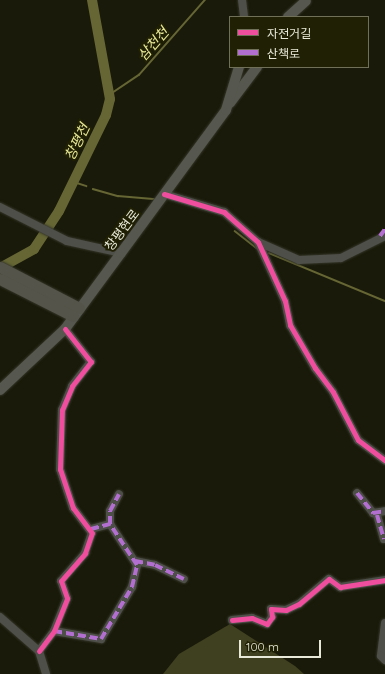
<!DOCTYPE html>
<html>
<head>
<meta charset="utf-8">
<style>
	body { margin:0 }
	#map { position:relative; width:385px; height:674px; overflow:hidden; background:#1a1a0a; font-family:Quicksand,"Noto Sans KR",sans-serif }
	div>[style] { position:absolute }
	.green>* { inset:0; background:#3f4020 }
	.stream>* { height:1.5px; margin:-0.75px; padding:0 0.75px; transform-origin:0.75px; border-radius:0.75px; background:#656634 }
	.river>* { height:10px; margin:-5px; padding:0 5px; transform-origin:5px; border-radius:5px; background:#656634 }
	.roads { filter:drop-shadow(0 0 1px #353529) drop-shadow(0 0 1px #353529) }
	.minor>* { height:8px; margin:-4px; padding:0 4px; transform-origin:4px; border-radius:4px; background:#4e4f48 }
	.major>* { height:10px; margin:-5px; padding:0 5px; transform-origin:5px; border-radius:5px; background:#56574e }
	.highway>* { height:11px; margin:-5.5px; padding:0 5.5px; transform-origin:5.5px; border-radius:5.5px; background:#54544a }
	.quiet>* { height:4px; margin-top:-2px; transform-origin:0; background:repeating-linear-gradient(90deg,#b36fd0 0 8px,transparent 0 12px) }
	.cycleway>* { height:5px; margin:-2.5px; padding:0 2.5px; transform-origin:2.5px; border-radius:2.5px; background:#ef4d9e }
	span { translate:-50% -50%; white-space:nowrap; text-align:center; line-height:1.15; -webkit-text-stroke:4px #202004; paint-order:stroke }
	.street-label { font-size:13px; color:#e8e9d8 }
	.water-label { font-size:14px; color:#e6e795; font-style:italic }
	.legend { position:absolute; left:229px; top:16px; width:140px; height:52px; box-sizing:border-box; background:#202004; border:1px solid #707059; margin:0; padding:5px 7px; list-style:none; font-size:12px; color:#e8e9d8 }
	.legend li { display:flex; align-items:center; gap:8px; height:20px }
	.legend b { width:20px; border:1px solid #707059 }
	.scale { position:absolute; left:239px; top:640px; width:82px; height:18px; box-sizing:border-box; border:2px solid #e8e9d8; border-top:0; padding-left:5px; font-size:12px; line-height:14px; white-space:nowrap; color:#e8e9d8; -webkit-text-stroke:3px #202004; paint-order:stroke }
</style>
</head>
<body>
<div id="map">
	<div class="green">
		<i style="clip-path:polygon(230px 624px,295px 666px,304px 674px,163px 674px,179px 654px)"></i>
	</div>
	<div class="stream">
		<i style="left:109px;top:95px;width:36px;rotate:-34deg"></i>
		<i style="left:139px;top:75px;width:100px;rotate:-48.7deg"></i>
		<i style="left:74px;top:182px;width:13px;rotate:18deg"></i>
		<i style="left:93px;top:189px;width:26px;rotate:16deg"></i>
		<i style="left:118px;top:196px;width:38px;rotate:5deg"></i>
		<i style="left:235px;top:231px;width:28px;rotate:38deg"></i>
		<i style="left:269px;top:253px;width:126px;rotate:22.5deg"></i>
	</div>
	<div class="river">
		<i style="left:0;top:268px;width:39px;rotate:-29deg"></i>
		<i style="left:34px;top:249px;width:45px;rotate:-56.7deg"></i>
		<i style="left:59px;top:211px;width:107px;rotate:-63.9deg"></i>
		<i style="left:106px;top:115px;width:16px;rotate:-76deg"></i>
		<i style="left:110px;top:99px;width:101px;rotate:-100.3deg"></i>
	</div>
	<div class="roads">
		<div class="minor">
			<i style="left:242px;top:0;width:17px;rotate:83deg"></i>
			<i style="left:164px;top:194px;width:63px;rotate:16.7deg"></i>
			<i style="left:224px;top:212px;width:45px;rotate:41.4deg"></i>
			<i style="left:258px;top:242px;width:65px;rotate:65.4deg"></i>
			<i style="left:285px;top:301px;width:25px;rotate:78deg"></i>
			<i style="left:290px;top:325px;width:50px;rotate:59.8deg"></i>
			<i style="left:315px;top:368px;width:30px;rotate:53deg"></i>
			<i style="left:333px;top:392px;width:54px;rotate:62.5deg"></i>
			<i style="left:358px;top:440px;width:34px;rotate:37deg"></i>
			<i style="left:0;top:207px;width:75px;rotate:26.9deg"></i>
			<i style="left:67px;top:241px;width:55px;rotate:12.5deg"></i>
			<i style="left:258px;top:242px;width:45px;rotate:23.7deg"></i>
			<i style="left:299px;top:260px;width:42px;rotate:-2.7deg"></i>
			<i style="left:341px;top:258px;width:49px;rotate:-26.6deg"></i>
			<i style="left:357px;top:493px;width:26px;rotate:51deg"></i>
			<i style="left:373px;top:513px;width:12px;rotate:-9deg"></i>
			<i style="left:377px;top:515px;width:25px;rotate:74deg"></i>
			<i style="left:91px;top:529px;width:20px;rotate:-15deg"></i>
			<i style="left:135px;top:561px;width:20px;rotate:11deg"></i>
			<i style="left:155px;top:565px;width:32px;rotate:26deg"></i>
			<i style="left:0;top:617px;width:52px;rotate:41.1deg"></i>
			<i style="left:39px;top:651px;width:24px;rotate:73deg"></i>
			<i style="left:232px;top:620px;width:20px;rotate:-6deg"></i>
			<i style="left:252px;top:618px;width:16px;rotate:22deg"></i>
			<i style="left:267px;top:624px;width:9px;rotate:-54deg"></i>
			<i style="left:272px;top:617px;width:8px;rotate:-97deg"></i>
			<i style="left:271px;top:609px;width:15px;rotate:4deg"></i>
			<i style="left:286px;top:610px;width:14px;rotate:-25deg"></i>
			<i style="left:299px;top:604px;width:39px;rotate:-40deg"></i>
			<i style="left:329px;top:579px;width:14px;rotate:36deg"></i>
			<i style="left:340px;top:587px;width:46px;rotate:-8.8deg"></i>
			<i style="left:385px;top:623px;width:33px;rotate:97deg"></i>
			<i style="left:381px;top:656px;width:6px;rotate:45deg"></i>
			<i style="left:54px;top:631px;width:48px;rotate:9.7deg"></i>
			<i style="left:101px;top:639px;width:61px;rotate:-59.2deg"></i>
			<i style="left:132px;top:587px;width:23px;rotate:-77deg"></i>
			<i style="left:137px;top:565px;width:49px;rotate:-123.4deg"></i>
			<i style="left:110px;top:524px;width:13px;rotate:-90deg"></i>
			<i style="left:110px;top:511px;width:19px;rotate:-62deg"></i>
			<i style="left:39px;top:651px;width:25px;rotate:-53deg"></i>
			<i style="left:54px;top:631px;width:35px;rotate:-68deg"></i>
			<i style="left:67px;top:598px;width:18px;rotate:-109deg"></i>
			<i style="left:61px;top:581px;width:37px;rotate:-49deg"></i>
			<i style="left:85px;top:553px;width:21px;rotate:-71deg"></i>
			<i style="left:92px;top:533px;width:31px;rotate:-127deg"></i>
			<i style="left:73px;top:508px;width:41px;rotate:-108.4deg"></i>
			<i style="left:60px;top:469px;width:59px;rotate:-88.1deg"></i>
			<i style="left:62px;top:410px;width:26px;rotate:-67deg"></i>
			<i style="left:72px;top:386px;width:31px;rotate:-52deg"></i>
			<i style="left:91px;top:362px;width:42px;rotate:-128.2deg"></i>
		</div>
		<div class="major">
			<i style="left:288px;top:17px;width:24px;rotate:-42deg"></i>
			<i style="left:230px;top:103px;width:45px;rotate:-53.1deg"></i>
			<i style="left:0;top:390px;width:89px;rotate:-43.2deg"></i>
			<i style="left:65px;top:329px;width:94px;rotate:-53.6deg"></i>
			<i style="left:121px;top:253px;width:177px;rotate:-53.7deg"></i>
			<i style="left:226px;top:110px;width:45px;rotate:-73.2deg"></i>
		</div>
		<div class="highway">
			<i style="left:0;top:267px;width:89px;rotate:27.4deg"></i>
			<i style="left:0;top:279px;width:82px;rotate:26.9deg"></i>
		</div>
	</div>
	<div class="quiet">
		<i style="left:380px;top:236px;width:9px;rotate:-54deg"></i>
		<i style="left:357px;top:493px;width:26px;rotate:51deg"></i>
		<i style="left:373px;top:513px;width:12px;rotate:-9deg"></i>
		<i style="left:377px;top:515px;width:25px;rotate:74deg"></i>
		<i style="left:91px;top:529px;width:20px;rotate:-15deg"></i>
		<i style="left:135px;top:561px;width:20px;rotate:11deg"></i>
		<i style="left:155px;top:565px;width:32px;rotate:26deg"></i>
		<i style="left:54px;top:631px;width:48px;rotate:9.7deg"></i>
		<i style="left:101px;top:639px;width:61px;rotate:-59.2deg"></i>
		<i style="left:132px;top:587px;width:23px;rotate:-77deg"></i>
		<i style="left:137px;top:565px;width:49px;rotate:-123.4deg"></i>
		<i style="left:110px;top:524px;width:13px;rotate:-90deg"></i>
		<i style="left:110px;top:511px;width:19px;rotate:-62deg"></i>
	</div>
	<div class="cycleway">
		<i style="left:164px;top:194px;width:63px;rotate:16.7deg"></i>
		<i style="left:224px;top:212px;width:45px;rotate:41.4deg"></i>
		<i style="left:258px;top:242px;width:65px;rotate:65.4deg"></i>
		<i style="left:285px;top:301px;width:25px;rotate:78deg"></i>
		<i style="left:290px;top:325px;width:50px;rotate:59.8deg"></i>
		<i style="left:315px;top:368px;width:30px;rotate:53deg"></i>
		<i style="left:333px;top:392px;width:54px;rotate:62.5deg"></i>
		<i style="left:358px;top:440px;width:34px;rotate:37deg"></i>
		<i style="left:232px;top:620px;width:20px;rotate:-6deg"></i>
		<i style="left:252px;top:618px;width:16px;rotate:22deg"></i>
		<i style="left:267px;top:624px;width:9px;rotate:-54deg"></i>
		<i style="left:272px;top:617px;width:8px;rotate:-97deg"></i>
		<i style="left:271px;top:609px;width:15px;rotate:4deg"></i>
		<i style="left:286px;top:610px;width:14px;rotate:-25deg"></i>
		<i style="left:299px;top:604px;width:39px;rotate:-40deg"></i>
		<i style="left:329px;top:579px;width:14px;rotate:36deg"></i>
		<i style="left:340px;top:587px;width:46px;rotate:-8.8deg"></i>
		<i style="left:39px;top:651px;width:25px;rotate:-53deg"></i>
		<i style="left:54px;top:631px;width:35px;rotate:-68deg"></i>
		<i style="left:67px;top:598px;width:18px;rotate:-109deg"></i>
		<i style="left:61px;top:581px;width:37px;rotate:-49deg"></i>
		<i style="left:85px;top:553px;width:21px;rotate:-71deg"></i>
		<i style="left:92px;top:533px;width:31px;rotate:-127deg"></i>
		<i style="left:73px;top:508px;width:41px;rotate:-108.4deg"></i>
		<i style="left:60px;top:469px;width:59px;rotate:-88.1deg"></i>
		<i style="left:62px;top:410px;width:26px;rotate:-67deg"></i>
		<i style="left:72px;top:386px;width:31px;rotate:-52deg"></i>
		<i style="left:91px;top:362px;width:42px;rotate:-128.2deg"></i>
	</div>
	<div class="street-label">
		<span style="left:122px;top:230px;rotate:-53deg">창평현로</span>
	</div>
	<div class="water-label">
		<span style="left:153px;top:44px;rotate:-49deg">삼천천</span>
		<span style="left:77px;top:142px;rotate:-64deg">창평천</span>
	</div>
	<ul class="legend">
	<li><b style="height:5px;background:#ef4d9e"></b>자전거길</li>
	<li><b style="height:5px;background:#b36fd0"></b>산책로</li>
	</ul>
	<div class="scale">100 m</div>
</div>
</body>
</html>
